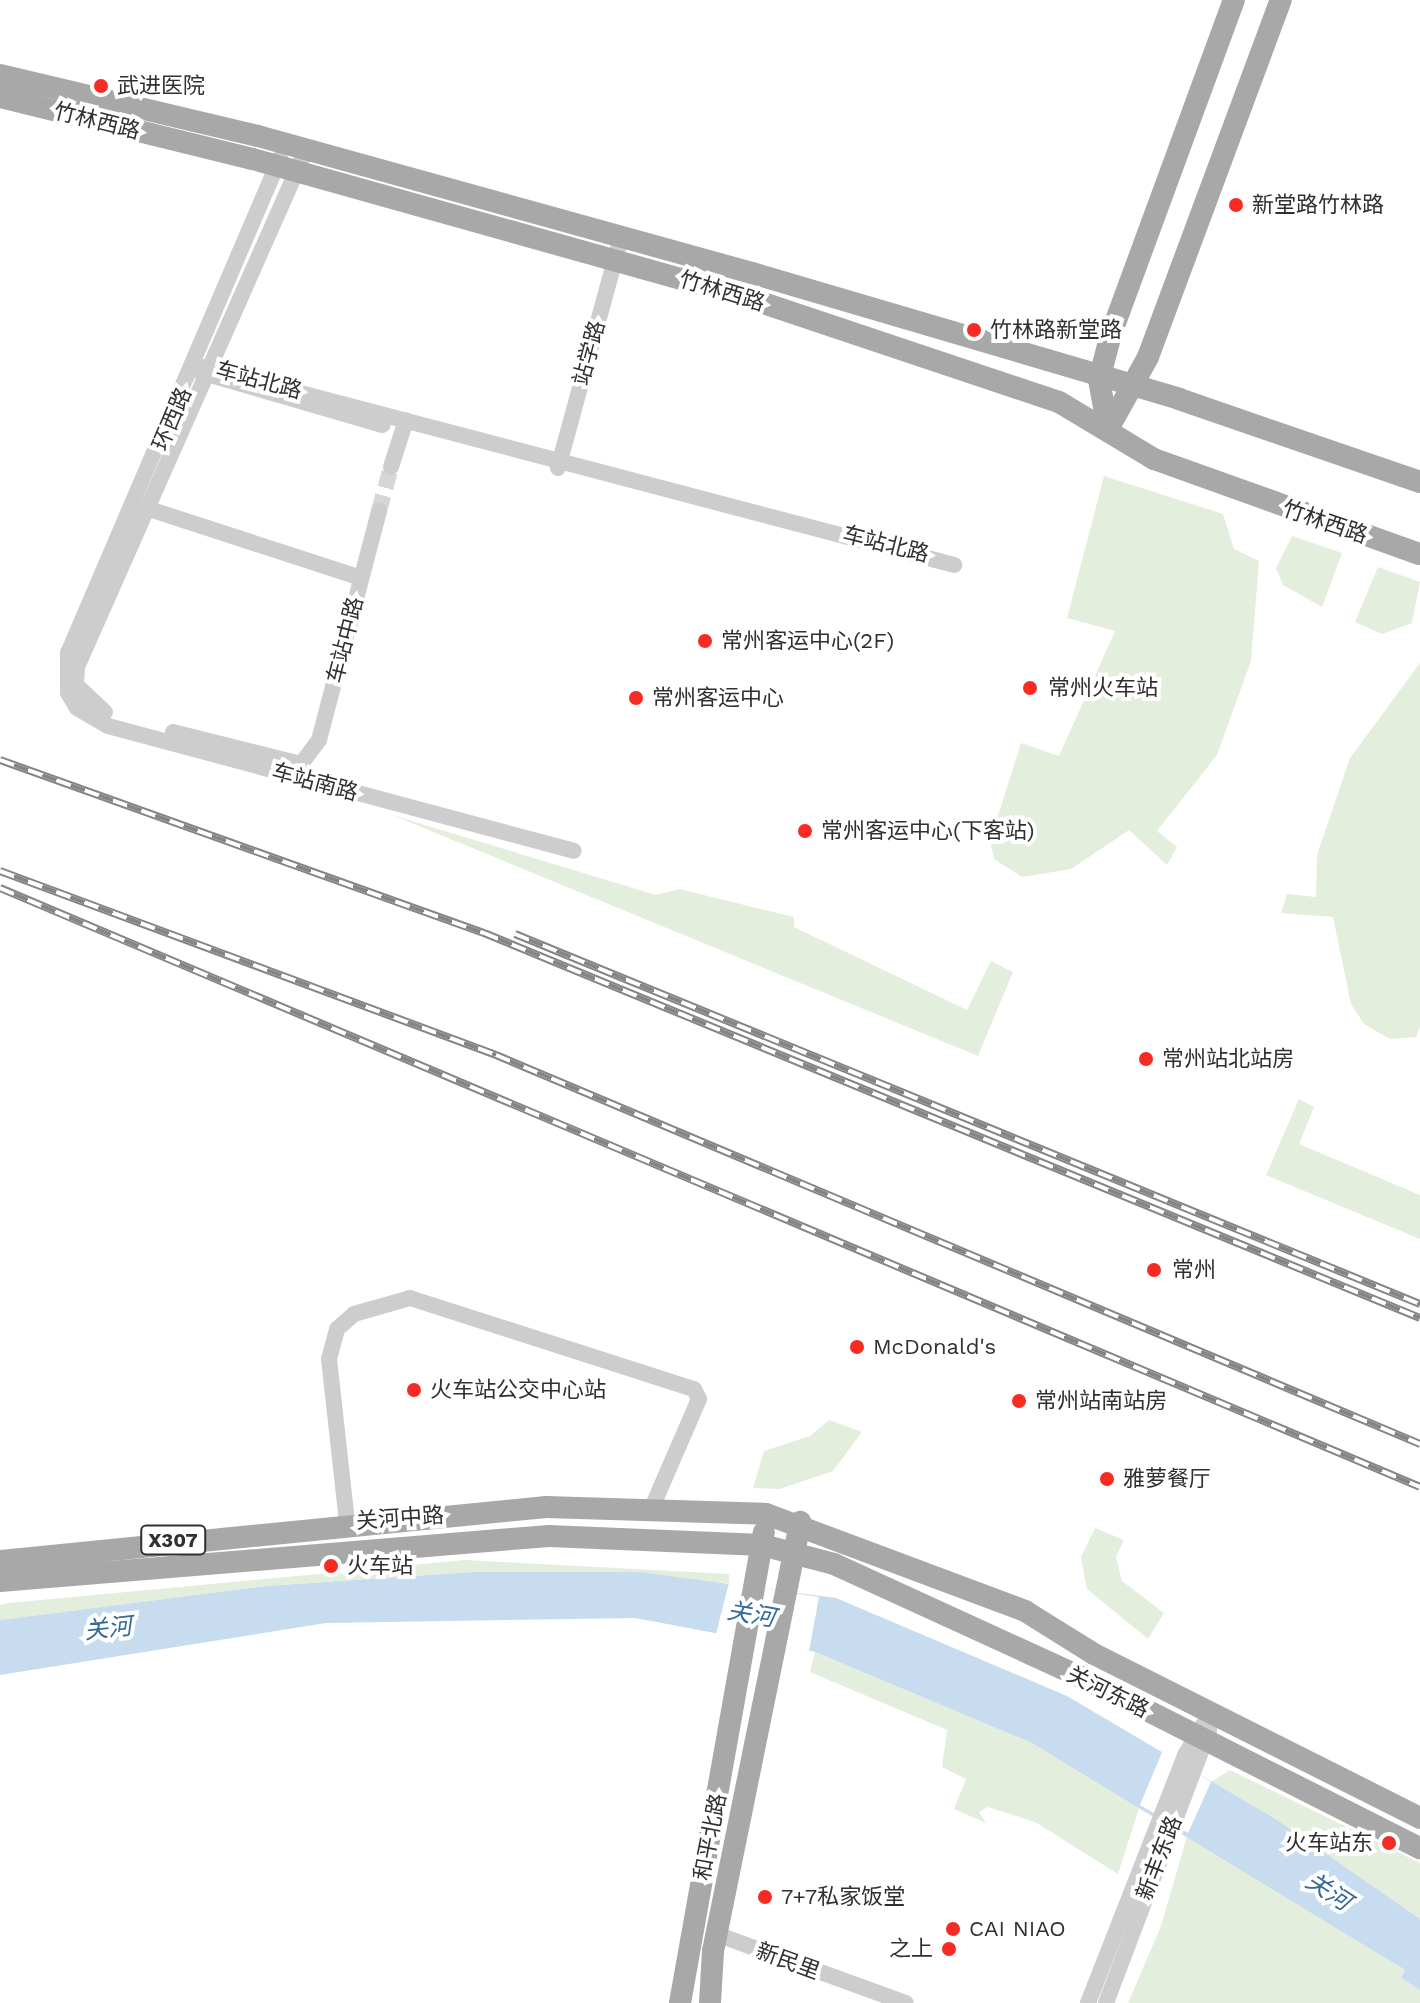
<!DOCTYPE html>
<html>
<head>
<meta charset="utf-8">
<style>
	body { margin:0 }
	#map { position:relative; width:1420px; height:2003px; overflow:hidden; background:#fff; font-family:"Work Sans","Noto Sans SC",sans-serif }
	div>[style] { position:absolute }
	.green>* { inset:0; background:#e4eedd }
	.water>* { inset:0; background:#c8dcf0 }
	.pier>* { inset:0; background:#fff }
	.minor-tunnel>* { height:16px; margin-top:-8px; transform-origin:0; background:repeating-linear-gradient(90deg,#d6d6d6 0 16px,transparent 0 24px) }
	.minor>* { height:16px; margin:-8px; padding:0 8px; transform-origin:8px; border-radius:8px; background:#cdcdcd }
	.major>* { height:22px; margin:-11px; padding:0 11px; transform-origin:11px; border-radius:11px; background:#a8a8a8 }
	.rail>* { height:8px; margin-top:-4px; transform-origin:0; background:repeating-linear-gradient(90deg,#fff 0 15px,#858585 0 30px); box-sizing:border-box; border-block:2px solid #858585 }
	.dots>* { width:22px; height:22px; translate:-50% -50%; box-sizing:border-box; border:4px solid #fff; border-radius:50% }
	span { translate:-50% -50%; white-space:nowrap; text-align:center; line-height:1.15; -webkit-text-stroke:8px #fff; paint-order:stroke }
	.shield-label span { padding:2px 6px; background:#fff; border:2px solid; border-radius:6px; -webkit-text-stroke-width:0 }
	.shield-label { font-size:20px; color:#303030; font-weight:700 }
	.poi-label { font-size:22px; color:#303030 }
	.left { translate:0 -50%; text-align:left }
	.right { translate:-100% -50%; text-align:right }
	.street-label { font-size:22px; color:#303030 }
	.water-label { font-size:24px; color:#35689b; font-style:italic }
</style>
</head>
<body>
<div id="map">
	<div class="green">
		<i style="clip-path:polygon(1104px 476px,1223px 514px,1234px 549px,1259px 561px,1251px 661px,1217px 755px,1157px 831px,1177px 847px,1167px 865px,1129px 830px,1071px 869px,1022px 877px,994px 859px,990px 841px,1021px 743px,1059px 756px,1115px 631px,1067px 618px)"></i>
		<i style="clip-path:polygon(1292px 536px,1342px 553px,1322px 607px,1283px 585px,1276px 568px)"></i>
		<i style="clip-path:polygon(1378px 567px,1420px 582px,1412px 623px,1382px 634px,1355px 622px)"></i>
		<i style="clip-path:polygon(1420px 663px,1420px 1027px,1416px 1037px,1390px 1039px,1364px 1024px,1351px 1004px,1333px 917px,1281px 913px,1287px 894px,1316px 897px,1317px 855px,1350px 758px)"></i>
		<i style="clip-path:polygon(392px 815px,656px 895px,679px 889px,794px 917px,794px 927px,967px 1010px,991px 961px,1013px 972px,978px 1056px)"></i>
		<i style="clip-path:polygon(1299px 1099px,1314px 1107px,1299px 1144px,1420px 1195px,1420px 1239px,1266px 1175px)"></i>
		<i style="clip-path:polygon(829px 1420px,862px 1432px,833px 1471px,780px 1489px,753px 1488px,764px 1451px,810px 1436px)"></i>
		<i style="clip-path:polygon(1095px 1528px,1124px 1540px,1116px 1557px,1122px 1581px,1164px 1613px,1148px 1639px,1087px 1589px,1081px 1557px)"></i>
		<i style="clip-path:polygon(465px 1560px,729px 1574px,729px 1583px,473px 1572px,266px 1586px,0 1620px,0 1605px,9px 1603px)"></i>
		<i style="clip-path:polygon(815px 1652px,1032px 1743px,1140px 1805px,1118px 1874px,1035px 1822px,988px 1807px,979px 1812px,986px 1823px,954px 1809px,966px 1779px,942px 1767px,947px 1730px,810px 1672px)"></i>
		<i style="clip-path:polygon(1230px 1770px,1420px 1863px,1420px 1919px,1211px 1782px)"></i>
		<i style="clip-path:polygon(1188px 1833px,1406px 1971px,1402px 1978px,1420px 1990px,1420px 2003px,1128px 2003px,1161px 1926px)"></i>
	</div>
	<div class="water">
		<i style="clip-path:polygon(473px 1572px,639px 1572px,836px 1598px,1067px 1696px,1277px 1820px,1420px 1919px,1420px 1990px,1401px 1978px,1405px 1970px,1032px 1743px,815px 1652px,635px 1618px,326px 1623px,0 1675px,0 1620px,266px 1586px)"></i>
	</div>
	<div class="pier">
		<i style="clip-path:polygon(729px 1583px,819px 1597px,809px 1651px,716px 1634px)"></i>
		<i style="clip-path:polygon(1163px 1750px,1211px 1782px,1188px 1833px,1140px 1805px)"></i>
	</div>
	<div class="minor-tunnel">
		<i style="left:379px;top:511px;width:46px;rotate:-74.7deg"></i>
	</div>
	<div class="minor">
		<i style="left:280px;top:158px;width:538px;rotate:113.18deg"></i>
		<i style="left:68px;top:653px;width:40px;rotate:90deg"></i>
		<i style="left:68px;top:693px;width:17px;rotate:59deg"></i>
		<i style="left:77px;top:708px;width:36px;rotate:30deg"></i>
		<i style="left:108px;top:726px;width:482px;rotate:15deg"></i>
		<i style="left:202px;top:367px;width:778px;rotate:14.75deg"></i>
		<i style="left:200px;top:372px;width:190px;rotate:16.2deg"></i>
		<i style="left:391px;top:467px;width:49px;rotate:-72.3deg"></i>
		<i style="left:558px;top:468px;width:238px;rotate:-74.7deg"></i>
		<i style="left:146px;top:508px;width:226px;rotate:18deg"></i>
		<i style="left:105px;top:712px;width:40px;rotate:-137deg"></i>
		<i style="left:76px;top:685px;width:18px;rotate:-87deg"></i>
		<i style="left:77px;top:667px;width:563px;rotate:-66.12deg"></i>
		<i style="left:173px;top:732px;width:132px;rotate:14deg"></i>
		<i style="left:301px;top:764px;width:30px;rotate:-53deg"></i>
		<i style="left:319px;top:740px;width:237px;rotate:-75.3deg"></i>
		<i style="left:347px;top:1522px;width:164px;rotate:-96.3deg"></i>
		<i style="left:329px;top:1359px;width:31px;rotate:-75deg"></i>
		<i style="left:337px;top:1329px;width:23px;rotate:-41deg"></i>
		<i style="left:354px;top:1314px;width:58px;rotate:-15.9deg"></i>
		<i style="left:410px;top:1298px;width:298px;rotate:17.8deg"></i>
		<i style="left:694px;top:1389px;width:11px;rotate:63deg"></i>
		<i style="left:699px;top:1399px;width:121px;rotate:113.4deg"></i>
		<i style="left:716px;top:1934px;width:202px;rotate:20deg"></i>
		<i style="left:1088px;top:2003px;width:266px;rotate:-68.6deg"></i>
		<i style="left:1185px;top:1755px;width:50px;rotate:-58.8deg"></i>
		<i style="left:1106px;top:2003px;width:292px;rotate:-69.3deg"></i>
	</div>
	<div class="major">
		<i style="left:0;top:75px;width:265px;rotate:13.3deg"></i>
		<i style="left:258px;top:136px;width:513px;rotate:15.5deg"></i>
		<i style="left:752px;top:273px;width:445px;rotate:16.4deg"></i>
		<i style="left:1179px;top:399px;width:255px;rotate:19deg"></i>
		<i style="left:0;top:97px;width:260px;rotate:13.8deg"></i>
		<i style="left:253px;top:159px;width:511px;rotate:15.67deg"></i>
		<i style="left:745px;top:297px;width:331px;rotate:18.5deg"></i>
		<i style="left:1059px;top:402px;width:111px;rotate:31deg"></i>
		<i style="left:1154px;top:459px;width:282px;rotate:19.7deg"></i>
		<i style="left:1108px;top:429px;width:82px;rotate:-60.9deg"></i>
		<i style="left:1148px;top:357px;width:381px;rotate:-69.6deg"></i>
		<i style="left:1108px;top:429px;width:50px;rotate:-100.4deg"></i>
		<i style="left:1099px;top:380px;width:48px;rotate:-75.4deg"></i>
		<i style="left:1111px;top:334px;width:356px;rotate:-69.8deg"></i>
		<i style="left:0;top:1561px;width:549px;rotate:-5.65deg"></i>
		<i style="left:546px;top:1507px;width:220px;rotate:1.8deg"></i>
		<i style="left:766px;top:1514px;width:277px;rotate:20.5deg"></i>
		<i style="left:1025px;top:1611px;width:81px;rotate:31.9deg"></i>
		<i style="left:1094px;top:1654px;width:365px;rotate:26.7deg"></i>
		<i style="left:0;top:1581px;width:551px;rotate:-4.69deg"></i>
		<i style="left:549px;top:1536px;width:213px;rotate:2.4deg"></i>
		<i style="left:762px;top:1545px;width:74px;rotate:14.8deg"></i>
		<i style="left:834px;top:1564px;width:272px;rotate:24.6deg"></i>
		<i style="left:1081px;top:1677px;width:380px;rotate:26.8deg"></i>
		<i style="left:680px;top:2003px;width:478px;rotate:-79.9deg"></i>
		<i style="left:710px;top:2003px;width:52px;rotate:-86.7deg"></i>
		<i style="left:713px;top:1951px;width:438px;rotate:-78.5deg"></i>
	</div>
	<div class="rail">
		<i style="left:0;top:760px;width:514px;rotate:19.67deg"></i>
		<i style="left:484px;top:933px;width:1012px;rotate:22.36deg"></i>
		<i style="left:0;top:871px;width:529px;rotate:20.35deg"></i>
		<i style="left:496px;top:1055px;width:1003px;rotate:22.83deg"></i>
		<i style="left:0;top:888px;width:1541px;rotate:22.87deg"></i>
		<i style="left:515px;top:934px;width:978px;rotate:22.24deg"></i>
	</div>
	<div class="dots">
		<i style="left:101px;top:86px;background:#f62b23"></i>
		<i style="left:1236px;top:205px;background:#f62b23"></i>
		<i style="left:974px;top:330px;background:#f62b23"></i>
		<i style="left:705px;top:641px;background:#f62b23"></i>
		<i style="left:1030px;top:688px;background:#f62b23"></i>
		<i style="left:636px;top:698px;background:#f62b23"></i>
		<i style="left:805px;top:831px;background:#f62b23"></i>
		<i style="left:1146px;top:1059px;background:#f62b23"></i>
		<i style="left:1154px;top:1270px;background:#f62b23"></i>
		<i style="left:857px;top:1347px;background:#f62b23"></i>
		<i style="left:414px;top:1390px;background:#f62b23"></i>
		<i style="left:1019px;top:1401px;background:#f62b23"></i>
		<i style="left:1107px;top:1479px;background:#f62b23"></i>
		<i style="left:331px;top:1566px;background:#f62b23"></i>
		<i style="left:1389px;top:1843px;background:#f62b23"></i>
		<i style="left:765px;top:1897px;background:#f62b23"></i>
		<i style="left:953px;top:1929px;background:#f62b23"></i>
		<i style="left:949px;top:1949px;background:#f62b23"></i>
	</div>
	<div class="shield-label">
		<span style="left:173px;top:1540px">X307</span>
	</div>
	<div class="poi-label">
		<span class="left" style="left:117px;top:86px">武进医院</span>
		<span class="left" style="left:1252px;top:205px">新堂路竹林路</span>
		<span class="left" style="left:990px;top:330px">竹林路新堂路</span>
		<span class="left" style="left:721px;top:641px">常州客运中心(2F)</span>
		<span class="left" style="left:1048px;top:688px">常州火车站</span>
		<span class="left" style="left:652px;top:698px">常州客运中心</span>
		<span class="left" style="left:821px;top:831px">常州客运中心(下客站)</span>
		<span class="left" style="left:1162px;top:1059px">常州站北站房</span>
		<span class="left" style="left:1172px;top:1270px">常州</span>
		<span class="left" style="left:873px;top:1347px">McDonald's</span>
		<span class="left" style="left:430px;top:1390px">火车站公交中心站</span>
		<span class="left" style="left:1035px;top:1401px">常州站南站房</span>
		<span class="left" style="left:1123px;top:1479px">雅萝餐厅</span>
		<span class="left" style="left:347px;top:1566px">火车站</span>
		<span class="right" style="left:1373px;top:1843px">火车站东</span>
		<span class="left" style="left:781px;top:1897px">7+7私家饭堂</span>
		<span class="left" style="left:969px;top:1929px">CAI NIAO</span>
		<span class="right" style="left:933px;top:1949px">之上</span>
	</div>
	<div class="street-label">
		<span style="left:97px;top:121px;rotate:14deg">竹林西路</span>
		<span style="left:722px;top:291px;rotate:17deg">竹林西路</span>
		<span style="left:589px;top:353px;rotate:-75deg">站学路</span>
		<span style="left:259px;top:380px;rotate:15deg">车站北路</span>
		<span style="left:172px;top:419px;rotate:-67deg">环西路</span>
		<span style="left:1325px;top:522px;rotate:19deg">竹林西路</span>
		<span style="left:886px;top:544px;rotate:14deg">车站北路</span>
		<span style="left:345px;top:640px;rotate:-76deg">车站中路</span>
		<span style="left:315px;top:782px;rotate:15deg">车站南路</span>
		<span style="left:400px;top:1518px;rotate:-4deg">关河中路</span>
		<span style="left:1108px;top:1692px;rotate:26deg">关河东路</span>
		<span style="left:710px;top:1837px;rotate:-79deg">和平北路</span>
		<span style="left:1159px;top:1858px;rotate:-69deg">新丰东路</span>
		<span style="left:788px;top:1961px;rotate:20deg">新民里</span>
	</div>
	<div class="water-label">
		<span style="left:751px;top:1615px;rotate:10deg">关河</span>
		<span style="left:108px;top:1629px;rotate:-6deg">关河</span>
		<span style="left:1328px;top:1892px;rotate:33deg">关河</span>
	</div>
</div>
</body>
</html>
